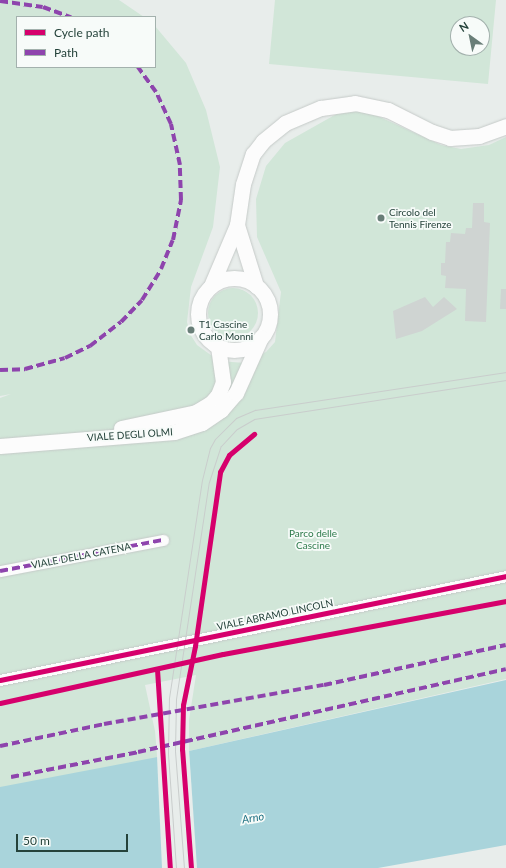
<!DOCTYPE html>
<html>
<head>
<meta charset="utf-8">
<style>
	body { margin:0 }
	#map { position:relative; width:506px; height:868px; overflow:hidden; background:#e8edeb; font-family:Lato,sans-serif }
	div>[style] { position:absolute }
	.green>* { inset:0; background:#d1e6d8 }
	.round { border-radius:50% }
	.water>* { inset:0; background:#a9d4db }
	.pier>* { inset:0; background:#e8edeb }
	.building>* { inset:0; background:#cfd4d2 }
	.roads { filter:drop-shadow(0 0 1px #c5cac8) drop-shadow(0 0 1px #c5cac8) }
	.pedestrian>* { height:11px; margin:-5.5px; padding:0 5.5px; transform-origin:5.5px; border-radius:5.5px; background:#fcfcfc }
	.minor>* { height:15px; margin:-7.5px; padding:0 7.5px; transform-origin:7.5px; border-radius:7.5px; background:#fcfcfc }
	.minor>.ring { margin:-7.5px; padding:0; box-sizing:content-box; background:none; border:15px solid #fcfcfc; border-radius:50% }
	.tram>* { height:1px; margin:-0.5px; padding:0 0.5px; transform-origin:0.5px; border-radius:0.5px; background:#c9cdcc }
	.quiet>* { height:4px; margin-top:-2px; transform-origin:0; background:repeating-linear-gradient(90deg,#8e44ad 0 8px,transparent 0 12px) }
	.cycleway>* { height:5px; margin:-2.5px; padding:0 2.5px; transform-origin:2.5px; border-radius:2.5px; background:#d6006c }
	.dots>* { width:11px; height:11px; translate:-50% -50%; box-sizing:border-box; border:2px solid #f7fbf9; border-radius:50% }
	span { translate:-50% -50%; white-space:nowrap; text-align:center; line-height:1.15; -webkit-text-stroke:3.5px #f7fbf9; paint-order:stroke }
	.poi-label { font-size:10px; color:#24423a }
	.left { translate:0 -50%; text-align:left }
	.street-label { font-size:10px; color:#24423a }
	.park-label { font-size:10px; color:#2d7a4b }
	.water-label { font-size:11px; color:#1c6f80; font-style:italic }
	.legend { position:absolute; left:16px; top:16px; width:140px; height:52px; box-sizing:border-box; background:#f7fbf9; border:1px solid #a3b1ad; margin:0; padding:5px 7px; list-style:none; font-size:12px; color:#24423a }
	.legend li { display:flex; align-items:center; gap:8px; height:20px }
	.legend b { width:20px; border:1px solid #a3b1ad }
	.north { position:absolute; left:450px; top:16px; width:40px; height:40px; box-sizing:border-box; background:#f7fbf9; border:1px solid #a3b1ad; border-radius:50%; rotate:327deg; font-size:11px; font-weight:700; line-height:16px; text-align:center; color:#24423a }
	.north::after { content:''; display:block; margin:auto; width:14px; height:18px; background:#697e78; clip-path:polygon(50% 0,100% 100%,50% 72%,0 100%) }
	.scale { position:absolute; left:16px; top:834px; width:112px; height:18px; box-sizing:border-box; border:2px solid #24423a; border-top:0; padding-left:5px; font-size:12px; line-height:14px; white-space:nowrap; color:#24423a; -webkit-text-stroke:3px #f7fbf9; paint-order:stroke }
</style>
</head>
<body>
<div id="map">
	<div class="green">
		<i style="clip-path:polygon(0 0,119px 0,144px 17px,17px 17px,17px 67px,155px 67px,155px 26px,186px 63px,206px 110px,220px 167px,213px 227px,191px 287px,187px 322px,190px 334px,197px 345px,219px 361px,245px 363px,266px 352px,275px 342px,281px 292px,257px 237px,256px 199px,266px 166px,285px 143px,340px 112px,356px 110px,371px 113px,441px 145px,461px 149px,489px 145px,506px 137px,506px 679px,189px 751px,189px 720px,196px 675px,145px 685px,155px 731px,158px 767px,0 795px,0 398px,11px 394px,0 396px)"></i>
		<i style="clip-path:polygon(evenodd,275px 0,496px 0,488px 84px,269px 64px,275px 0,458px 24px,482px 24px,482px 48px,458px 48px,458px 24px)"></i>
		<i class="round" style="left:208px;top:288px;width:50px;height:50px"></i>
	</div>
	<div class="water">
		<i style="clip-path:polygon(506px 680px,506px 845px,378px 868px,0 868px,0 787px,189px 751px)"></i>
	</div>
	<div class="pier">
		<i style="clip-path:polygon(189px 749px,197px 868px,162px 868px,157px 756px)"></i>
	</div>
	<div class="building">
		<i style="clip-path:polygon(473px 203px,484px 203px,484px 222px,490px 223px,486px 322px,465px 321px,466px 289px,445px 288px,446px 276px,441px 275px,441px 263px,445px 263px,446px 242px,450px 242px,451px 233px,465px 234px,466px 228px,472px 228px)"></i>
		<i style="clip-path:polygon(501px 289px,506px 289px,506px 309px,500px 309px)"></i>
		<i style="clip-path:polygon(425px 297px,433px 307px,444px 297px,457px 309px,422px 331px,396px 339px,393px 311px)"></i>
	</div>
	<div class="roads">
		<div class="pedestrian">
			<i style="left:0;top:571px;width:166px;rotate:-10.8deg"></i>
			<i style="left:0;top:680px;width:517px;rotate:-11.61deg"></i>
		</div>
		<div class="minor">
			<i style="left:237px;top:225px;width:64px;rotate:72.7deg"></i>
			<i class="ring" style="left:198px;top:278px;width:57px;height:57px"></i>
			<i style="left:211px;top:286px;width:66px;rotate:-66.9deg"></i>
			<i style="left:237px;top:225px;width:41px;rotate:-81.7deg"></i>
			<i style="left:243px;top:184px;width:32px;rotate:-72deg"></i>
			<i style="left:253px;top:154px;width:16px;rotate:-52deg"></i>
			<i style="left:263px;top:141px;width:28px;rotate:-39deg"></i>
			<i style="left:285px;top:123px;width:39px;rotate:-23deg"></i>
			<i style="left:321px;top:108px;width:34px;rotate:-8deg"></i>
			<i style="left:355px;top:103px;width:34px;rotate:12deg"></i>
			<i style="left:388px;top:110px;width:49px;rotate:26.6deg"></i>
			<i style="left:432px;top:132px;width:19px;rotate:18deg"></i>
			<i style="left:450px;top:138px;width:29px;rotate:-4deg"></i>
			<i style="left:479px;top:136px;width:29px;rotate:-20deg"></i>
			<i style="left:121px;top:428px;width:77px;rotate:-12deg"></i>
			<i style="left:196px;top:412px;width:17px;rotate:-31deg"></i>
			<i style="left:211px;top:403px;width:11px;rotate:-49deg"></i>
			<i style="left:218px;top:395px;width:14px;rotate:-69deg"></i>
			<i style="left:223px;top:382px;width:36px;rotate:-98deg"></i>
			<i style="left:0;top:446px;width:175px;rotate:-4.6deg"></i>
			<i style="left:174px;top:432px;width:29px;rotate:-18deg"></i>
			<i style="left:202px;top:423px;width:23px;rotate:-34deg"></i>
			<i style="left:221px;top:410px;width:23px;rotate:-49deg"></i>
			<i style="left:236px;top:393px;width:61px;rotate:-65.9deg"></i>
		</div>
	</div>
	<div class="tram">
		<i style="left:176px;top:868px;width:114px;rotate:-94deg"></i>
		<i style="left:168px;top:754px;width:56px;rotate:-89deg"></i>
		<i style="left:169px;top:698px;width:220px;rotate:-81.4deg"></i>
		<i style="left:202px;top:480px;width:33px;rotate:-76deg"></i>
		<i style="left:210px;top:448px;width:10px;rotate:-61deg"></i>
		<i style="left:215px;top:439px;width:30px;rotate:-45deg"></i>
		<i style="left:236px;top:418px;width:21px;rotate:-23deg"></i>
		<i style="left:255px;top:410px;width:254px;rotate:-8.6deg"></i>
		<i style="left:184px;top:868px;width:117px;rotate:-94.4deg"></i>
		<i style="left:175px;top:751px;width:52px;rotate:-88.9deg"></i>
		<i style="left:176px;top:699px;width:219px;rotate:-81.4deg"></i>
		<i style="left:209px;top:482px;width:38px;rotate:-72deg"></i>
		<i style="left:221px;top:446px;width:23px;rotate:-47deg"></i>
		<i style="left:237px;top:429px;width:20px;rotate:-30deg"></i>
		<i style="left:254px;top:419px;width:255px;rotate:-8.8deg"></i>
	</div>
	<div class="quiet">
		<i style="left:0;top:1px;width:43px;rotate:7.9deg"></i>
		<i style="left:43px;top:7px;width:30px;rotate:20deg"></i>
		<i style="left:0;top:370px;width:25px;rotate:-2deg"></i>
		<i style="left:25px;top:369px;width:41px;rotate:-15.4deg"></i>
		<i style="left:65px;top:358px;width:28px;rotate:-26deg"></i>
		<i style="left:90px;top:346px;width:39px;rotate:-38deg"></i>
		<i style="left:121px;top:322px;width:30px;rotate:-46deg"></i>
		<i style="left:142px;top:300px;width:36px;rotate:-58deg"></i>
		<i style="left:161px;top:269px;width:31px;rotate:-68deg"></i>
		<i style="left:173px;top:240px;width:41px;rotate:-78.7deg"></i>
		<i style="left:181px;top:200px;width:35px;rotate:-92deg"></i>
		<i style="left:180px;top:165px;width:42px;rotate:-102.4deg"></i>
		<i style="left:171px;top:124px;width:35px;rotate:-115deg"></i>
		<i style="left:156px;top:92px;width:31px;rotate:-126deg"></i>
		<i style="left:0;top:571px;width:166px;rotate:-10.8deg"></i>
		<i style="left:0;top:746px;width:106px;rotate:-11.9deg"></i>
		<i style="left:104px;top:724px;width:223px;rotate:-10.1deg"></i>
		<i style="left:324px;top:685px;width:186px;rotate:-12.4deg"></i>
		<i style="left:11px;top:777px;width:129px;rotate:-11.1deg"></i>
		<i style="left:138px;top:752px;width:377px;rotate:-12.7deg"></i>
	</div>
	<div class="cycleway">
		<i style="left:157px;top:669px;width:199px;rotate:86.3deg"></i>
		<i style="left:0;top:680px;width:517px;rotate:-11.61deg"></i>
		<i style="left:0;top:703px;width:228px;rotate:-12.4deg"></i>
		<i style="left:223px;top:654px;width:288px;rotate:-10.6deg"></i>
		<i style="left:191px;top:868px;width:119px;rotate:-94.3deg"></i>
		<i style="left:182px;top:749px;width:44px;rotate:-88.7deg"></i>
		<i style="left:183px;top:705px;width:60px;rotate:-78.5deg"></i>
		<i style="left:195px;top:646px;width:176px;rotate:-81.8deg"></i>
		<i style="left:220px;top:472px;width:19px;rotate:-62deg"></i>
		<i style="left:229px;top:455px;width:33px;rotate:-40deg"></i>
	</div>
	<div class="dots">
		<i style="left:381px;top:218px;background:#697e78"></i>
		<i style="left:191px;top:330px;background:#697e78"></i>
	</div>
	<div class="poi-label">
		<span class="left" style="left:389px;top:218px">Circolo del<br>Tennis Firenze</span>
		<span class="left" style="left:199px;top:330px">T1 Cascine<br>Carlo Monni</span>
	</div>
	<div class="street-label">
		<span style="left:130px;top:435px;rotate:-4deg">VIALE DEGLI OLMI</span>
		<span style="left:81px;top:556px;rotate:-11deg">VIALE DELLA CATENA</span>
		<span style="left:275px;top:615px;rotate:-12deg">VIALE ABRAMO LINCOLN</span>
	</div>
	<div class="park-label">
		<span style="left:313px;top:539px">Parco delle<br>Cascine</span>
	</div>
	<div class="water-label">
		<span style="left:253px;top:818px;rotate:-10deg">Arno</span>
	</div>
	<ul class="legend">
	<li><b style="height:5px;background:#d6006c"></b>Cycle path</li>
	<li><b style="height:5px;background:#8e44ad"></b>Path</li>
	</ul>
	<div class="north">N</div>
	<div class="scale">50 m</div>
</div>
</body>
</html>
